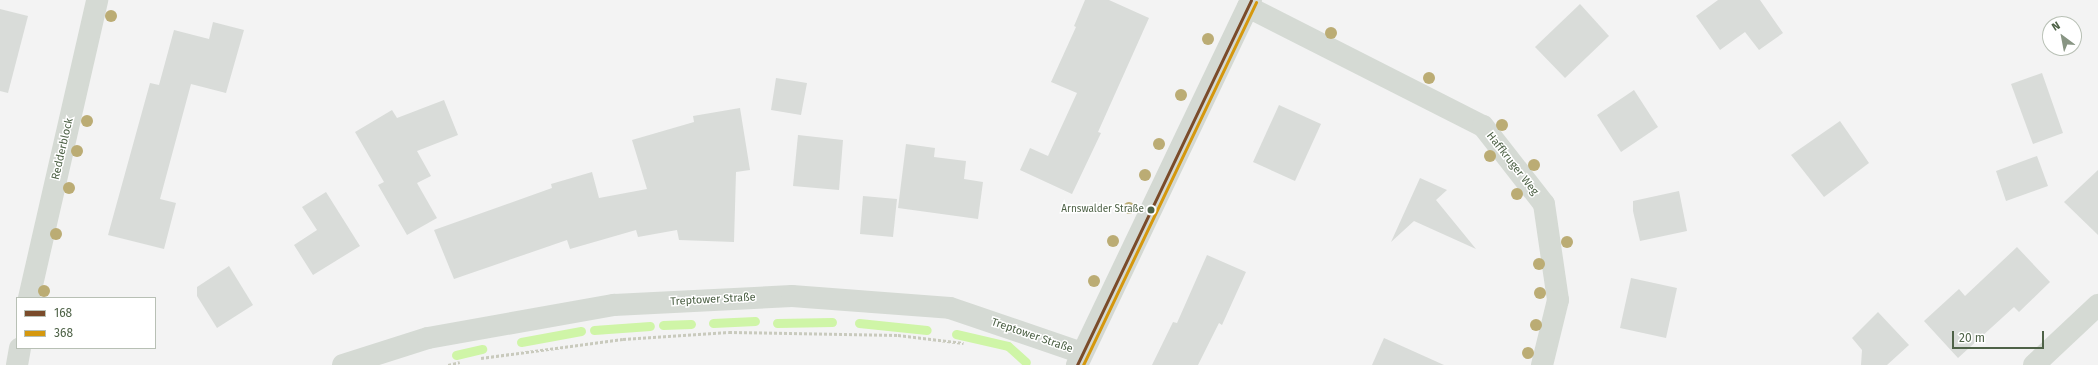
<!DOCTYPE html>
<html>
<head>
<meta charset="utf-8">
<style>
	body { margin:0 }
	#map { position:relative; width:2098px; height:365px; overflow:hidden; background:#f3f3f3; font-family:"Fira Sans",sans-serif }
	div>[style] { position:absolute }
	.stream>* { height:9px; margin:-4.5px; padding:0 4.5px; transform-origin:4.5px; border-radius:4.5px; background:#cff5a7 }
	.building>* { inset:0; background:#d9dcd9 }
	.path>* { height:2.5px; margin-top:-1.25px; transform-origin:0; background:repeating-linear-gradient(90deg,#c9cabd 0 3px,transparent 0 5px) }
	.street>* { height:22px; margin:-11px; padding:0 11px; transform-origin:11px; border-radius:11px; background:#d5dad4 }
	.secondary>* { height:22px; margin:-11px; padding:0 11px; transform-origin:11px; border-radius:11px; background:#d4d9d3 }
	.bus-1>* { height:3px; margin:-1.5px; padding:0 1.5px; transform-origin:1.5px; border-radius:1.5px; background:#7a4b2a }
	.bus-2>* { height:3px; margin:-1.5px; padding:0 1.5px; transform-origin:1.5px; border-radius:1.5px; background:#d5980e }
	.trees>* { width:12px; height:12px; margin:-6px; border-radius:50%; background:#bbac74 }
	.dots>* { width:11px; height:11px; translate:-50% -50%; box-sizing:border-box; border:2px solid #fff; border-radius:50% }
	span { translate:-50% -50%; white-space:nowrap; text-align:center; line-height:1.15; -webkit-text-stroke:3px #fff; paint-order:stroke }
	.bus-label { font-size:10px; color:#4e6247 }
	.right { translate:-100% -50%; text-align:right }
	.street-label { font-size:11px; color:#4e6247 }
	.legend { position:absolute; left:16px; top:297px; width:140px; height:52px; box-sizing:border-box; background:#fff; border:1px solid #b8c0b5; margin:0; padding:5px 7px; list-style:none; font-size:12px; color:#4e6247 }
	.legend li { display:flex; align-items:center; gap:8px; height:20px }
	.legend b { width:20px; border:1px solid #b8c0b5 }
	.north { position:absolute; left:2042px; top:16px; width:40px; height:40px; box-sizing:border-box; background:#fff; border:1px solid #b8c0b5; border-radius:50%; rotate:328deg; font-size:11px; font-weight:700; line-height:16px; text-align:center; color:#4e6247 }
	.north::after { content:''; display:block; margin:auto; width:14px; height:18px; background:#889583; clip-path:polygon(50% 0,100% 100%,50% 72%,0 100%) }
	.scale { position:absolute; left:1952px; top:331px; width:92px; height:18px; box-sizing:border-box; border:2px solid #4e6247; border-top:0; padding-left:5px; font-size:12px; line-height:14px; white-space:nowrap; color:#4e6247; -webkit-text-stroke:3px #fff; paint-order:stroke }
</style>
</head>
<body>
<div id="map">
	<div class="stream">
		<i style="left:713px;top:323px;width:42px;rotate:-2.7deg"></i>
		<i style="left:777px;top:323px;width:55px;rotate:-1deg"></i>
		<i style="left:859px;top:323px;width:68px;rotate:5.9deg"></i>
		<i style="left:663px;top:325px;width:28px;rotate:-2deg"></i>
		<i style="left:594px;top:330px;width:56px;rotate:-4.1deg"></i>
		<i style="left:956px;top:334px;width:53px;rotate:13deg"></i>
		<i style="left:1008px;top:346px;width:24px;rotate:42deg"></i>
		<i style="left:521px;top:342px;width:61px;rotate:-10.4deg"></i>
		<i style="left:456px;top:355px;width:27px;rotate:-13deg"></i>
	</div>
	<div class="building">
		<i style="clip-path:polygon(1085px 0,1109px 0,1149px 18px,1098px 132px,1101px 133px,1072px 194px,1020px 170px,1030px 148px,1048px 156px,1077px 93px,1051px 82px,1076px 27px,1074px 26px)"></i>
		<i style="clip-path:polygon(1718px 0,1760px 0,1783px 33px,1759px 50px,1745px 32px,1720px 50px,1696px 16px)"></i>
		<i style="clip-path:polygon(1580px 4px,1609px 36px,1565px 78px,1535px 47px)"></i>
		<i style="clip-path:polygon(0 9px,28px 16px,8px 93px,0 91px)"></i>
		<i style="clip-path:polygon(213px 22px,244px 30px,226px 93px,191px 84px,160px 199px,176px 203px,164px 249px,108px 235px,150px 83px,159px 85px,174px 30px,209px 39px)"></i>
		<i style="clip-path:polygon(2042px 73px,2063px 133px,2033px 144px,2011px 84px)"></i>
		<i style="clip-path:polygon(776px 78px,807px 83px,801px 115px,771px 110px)"></i>
		<i style="clip-path:polygon(1634px 90px,1658px 127px,1621px 152px,1597px 115px)"></i>
		<i style="clip-path:polygon(444px 100px,458px 135px,417px 151px,431px 176px,417px 183px,437px 218px,407px 235px,378px 185px,384px 182px,355px 132px,392px 110px,397px 118px)"></i>
		<i style="clip-path:polygon(1279px 105px,1321px 124px,1295px 181px,1253px 162px)"></i>
		<i style="clip-path:polygon(740px 108px,750px 170px,736px 172px,734px 242px,679px 240px,677px 230px,638px 237px,636px 230px,570px 249px,567px 240px,454px 279px,434px 230px,552px 188px,551px 184px,592px 172px,599px 198px,647px 189px,632px 140px,694px 122px,693px 116px)"></i>
		<i style="clip-path:polygon(1840px 121px,1869px 163px,1824px 197px,1791px 155px)"></i>
		<i style="clip-path:polygon(798px 135px,843px 140px,839px 190px,793px 186px)"></i>
		<i style="clip-path:polygon(906px 144px,935px 148px,934px 157px,966px 161px,964px 179px,983px 182px,978px 219px,898px 208px)"></i>
		<i style="clip-path:polygon(2037px 156px,2048px 186px,2006px 201px,1996px 171px)"></i>
		<i style="clip-path:polygon(2098px 170px,2098px 235px,2064px 202px)"></i>
		<i style="clip-path:polygon(1420px 178px,1447px 190px,1436px 200px,1476px 249px,1414px 221px,1391px 242px)"></i>
		<i style="clip-path:polygon(1679px 191px,1687px 231px,1640px 241px,1633px 211px,1633px 201px)"></i>
		<i style="clip-path:polygon(326px 192px,360px 246px,313px 275px,294px 245px,317px 230px,302px 207px)"></i>
		<i style="clip-path:polygon(863px 196px,897px 199px,893px 237px,860px 234px)"></i>
		<i style="clip-path:polygon(2017px 247px,2050px 282px,2019px 312px,2014px 307px,1958px 358px,1924px 321px,1959px 289px,1965px 296px)"></i>
		<i style="clip-path:polygon(1207px 255px,1246px 272px,1222px 325px,1219px 323px,1198px 365px,1152px 365px,1173px 322px,1177px 323px)"></i>
		<i style="clip-path:polygon(229px 266px,253px 305px,217px 328px,197px 296px,197px 287px)"></i>
		<i style="clip-path:polygon(1631px 278px,1677px 288px,1666px 338px,1620px 328px)"></i>
		<i style="clip-path:polygon(1878px 312px,1909px 345px,1887px 365px,1861px 365px,1862px 350px,1852px 338px)"></i>
		<i style="clip-path:polygon(1384px 338px,1444px 365px,1372px 365px)"></i>
	</div>
	<div class="path">
		<i style="left:481px;top:358px;width:143px;rotate:-7.6deg"></i>
		<i style="left:623px;top:339px;width:106px;rotate:-3.8deg"></i>
		<i style="left:729px;top:332px;width:169px;rotate:1deg"></i>
		<i style="left:898px;top:335px;width:66px;rotate:6.9deg"></i>
		<i style="left:448px;top:365px;width:12px;rotate:-14deg"></i>
	</div>
	<div class="street">
		<i style="left:1248px;top:7px;width:263px;rotate:26.9deg"></i>
		<i style="left:1483px;top:126px;width:99px;rotate:52deg"></i>
		<i style="left:1544px;top:204px;width:97px;rotate:81.7deg"></i>
		<i style="left:1558px;top:300px;width:67px;rotate:103.8deg"></i>
		<i style="left:29px;top:298px;width:306px;rotate:-77.1deg"></i>
		<i style="left:17px;top:365px;width:17px;rotate:-80deg"></i>
		<i style="left:343px;top:365px;width:89px;rotate:-17.6deg"></i>
		<i style="left:428px;top:338px;width:189px;rotate:-10.1deg"></i>
		<i style="left:614px;top:305px;width:178px;rotate:-2.9deg"></i>
		<i style="left:792px;top:296px;width:158px;rotate:4.3deg"></i>
		<i style="left:950px;top:308px;width:139px;rotate:18.8deg"></i>
		<i style="left:2034px;top:365px;width:88px;rotate:-43.2deg"></i>
	</div>
	<div class="secondary">
		<i style="left:1077px;top:365px;width:404px;rotate:-64.5deg"></i>
	</div>
	<div class="bus-1">
		<i style="left:1077px;top:365px;width:404px;rotate:-64.5deg"></i>
	</div>
	<div class="bus-2">
		<i style="left:1083px;top:365px;width:402px;rotate:-64.5deg"></i>
	</div>
	<div class="trees">
		<i style="left:111px;top:16px"></i>
		<i style="left:1331px;top:33px"></i>
		<i style="left:1208px;top:39px"></i>
		<i style="left:1429px;top:78px"></i>
		<i style="left:1181px;top:95px"></i>
		<i style="left:87px;top:121px"></i>
		<i style="left:1502px;top:125px"></i>
		<i style="left:1159px;top:144px"></i>
		<i style="left:77px;top:151px"></i>
		<i style="left:1490px;top:156px"></i>
		<i style="left:1534px;top:165px"></i>
		<i style="left:1145px;top:175px"></i>
		<i style="left:69px;top:188px"></i>
		<i style="left:1517px;top:194px"></i>
		<i style="left:1129px;top:208px"></i>
		<i style="left:56px;top:234px"></i>
		<i style="left:1113px;top:241px"></i>
		<i style="left:1567px;top:242px"></i>
		<i style="left:1539px;top:264px"></i>
		<i style="left:1094px;top:281px"></i>
		<i style="left:44px;top:291px"></i>
		<i style="left:1540px;top:293px"></i>
		<i style="left:1536px;top:325px"></i>
		<i style="left:1528px;top:353px"></i>
	</div>
	<div class="dots">
		<i style="left:1151px;top:210px;background:#4e6247"></i>
	</div>
	<div class="bus-label">
		<span class="right" style="left:1144px;top:210px">Arnswalder Straße</span>
	</div>
	<div class="street-label">
		<span style="left:63px;top:149px;rotate:-77deg">Redderblock</span>
		<span style="left:1512px;top:164px;rotate:52deg">Haffkruger Weg</span>
		<span style="left:713px;top:300px;rotate:-3deg">Treptower Straße</span>
		<span style="left:1032px;top:336px;rotate:19deg">Treptower Straße</span>
	</div>
	<ul class="legend">
	<li><b style="height:5px;background:#7a4b2a"></b>168</li>
	<li><b style="height:5px;background:#d5980e"></b>368</li>
	</ul>
	<div class="north">N</div>
	<div class="scale">20 m</div>
</div>
</body>
</html>
